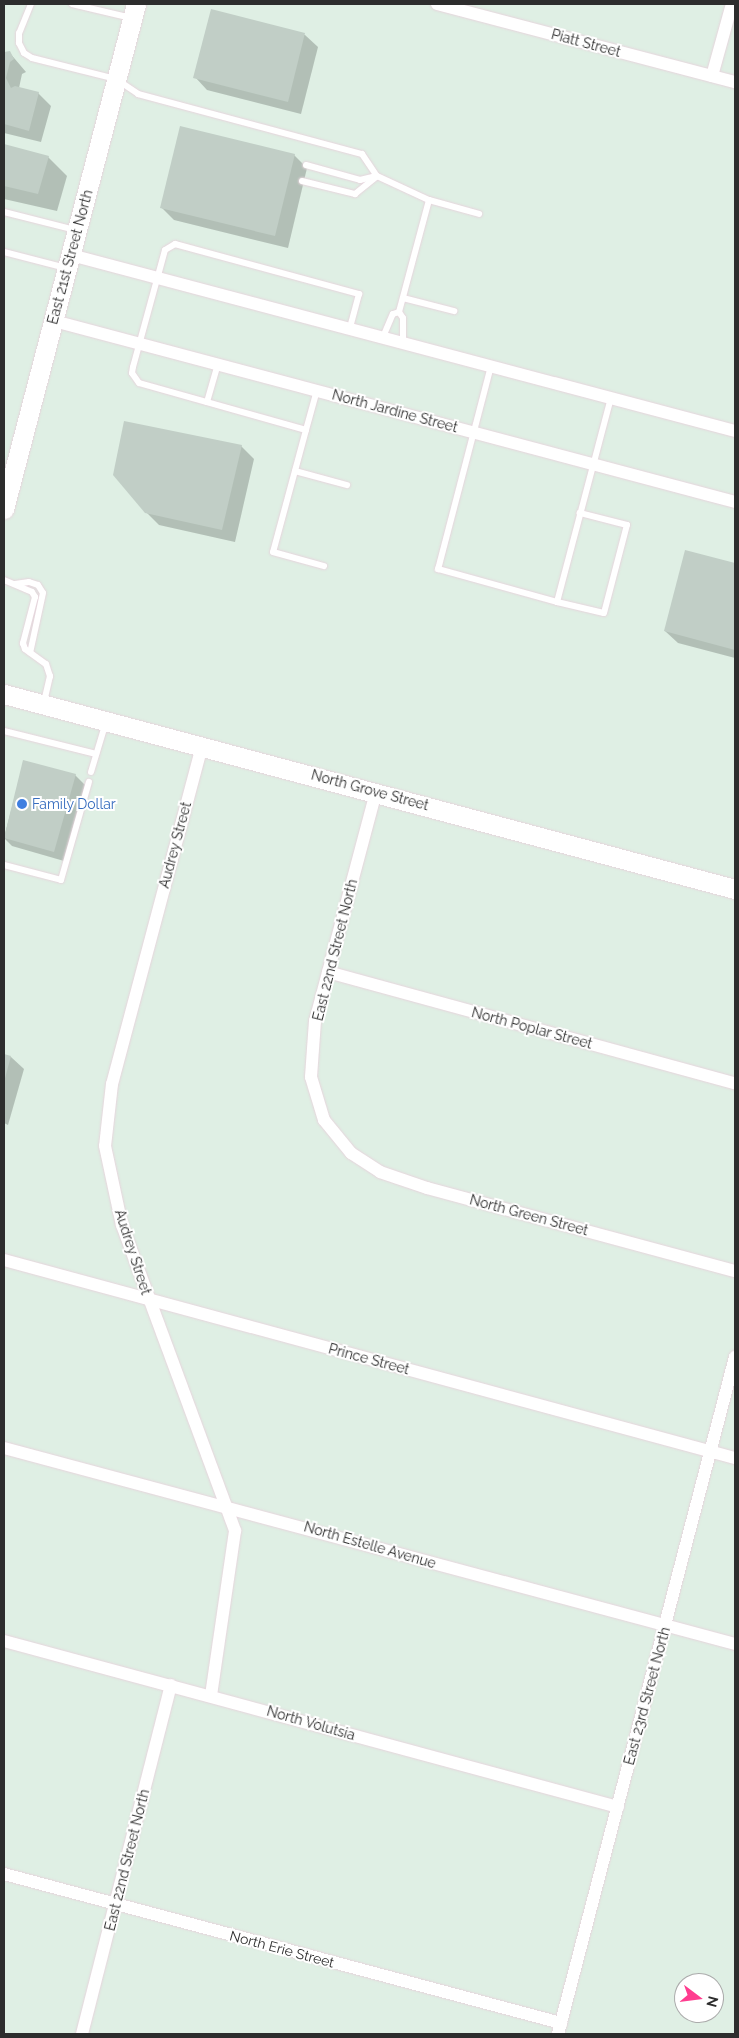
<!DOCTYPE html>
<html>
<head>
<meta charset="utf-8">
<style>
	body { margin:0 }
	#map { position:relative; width:739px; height:2038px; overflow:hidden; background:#dfefe4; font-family:Raleway,sans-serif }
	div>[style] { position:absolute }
	.shadow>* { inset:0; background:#0003 }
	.building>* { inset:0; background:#c1cec6 }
	.roads { filter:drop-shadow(0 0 1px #e6d4dc) drop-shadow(0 0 1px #e6d4dc) }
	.lane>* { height:6px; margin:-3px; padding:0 3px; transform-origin:3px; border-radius:3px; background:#fff }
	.street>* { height:12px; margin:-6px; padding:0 6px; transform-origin:6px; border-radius:6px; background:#fff }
	.secondary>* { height:19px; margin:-9.5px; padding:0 9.5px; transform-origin:9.5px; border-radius:9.5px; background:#fff }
	.dots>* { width:14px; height:14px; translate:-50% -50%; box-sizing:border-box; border:2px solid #fff; border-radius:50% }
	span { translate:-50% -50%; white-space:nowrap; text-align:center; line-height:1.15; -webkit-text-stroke:4px #fff; paint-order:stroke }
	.street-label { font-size:14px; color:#2d2d2d }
	.shop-label { font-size:14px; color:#366cbe }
	.left { translate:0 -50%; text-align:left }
	.frame { position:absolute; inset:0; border:5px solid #2d2d2d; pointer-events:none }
	.north { position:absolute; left:674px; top:1973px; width:50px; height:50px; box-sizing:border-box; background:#fff; border:1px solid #ababab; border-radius:50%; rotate:105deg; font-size:14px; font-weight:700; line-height:20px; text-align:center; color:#2d2d2d }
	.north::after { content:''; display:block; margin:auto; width:18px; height:22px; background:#ff3c8f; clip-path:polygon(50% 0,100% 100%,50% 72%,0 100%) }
</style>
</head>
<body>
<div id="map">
	<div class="shadow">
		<i style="clip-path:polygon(212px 11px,305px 35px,318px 47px,301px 114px,207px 90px,195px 77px)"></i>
		<i style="clip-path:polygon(9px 52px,26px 72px,22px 74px,19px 88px,38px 93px,51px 106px,41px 142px,4px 133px,4px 54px)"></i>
		<i style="clip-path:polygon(4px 145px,48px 157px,67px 176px,57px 211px,4px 199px)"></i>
		<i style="clip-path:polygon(294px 155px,307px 168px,288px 248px,174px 220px,161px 207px)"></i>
		<i style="clip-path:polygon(241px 446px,254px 459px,235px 542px,159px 525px,146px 512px)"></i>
		<i style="clip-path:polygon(686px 551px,735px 564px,735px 658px,678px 643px,665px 631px)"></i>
		<i style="clip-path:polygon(24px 761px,75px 775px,85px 785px,64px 861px,12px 846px,4px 838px)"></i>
		<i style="clip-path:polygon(4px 1055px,11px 1057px,24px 1069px,8px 1125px,4px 1123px)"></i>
	</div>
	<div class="building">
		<i style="clip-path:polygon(211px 9px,305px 33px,288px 102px,193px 78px)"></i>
		<i style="clip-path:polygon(10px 51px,14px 59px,10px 62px,6px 78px,11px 88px,15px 86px,39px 92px,29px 131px,4px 124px,4px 52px)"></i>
		<i style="clip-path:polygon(180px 126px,295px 154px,275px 236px,160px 208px)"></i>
		<i style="clip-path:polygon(4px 144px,49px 156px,38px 194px,4px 186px)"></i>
		<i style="clip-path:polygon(124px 421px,242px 445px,222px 530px,145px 513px,113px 475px)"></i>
		<i style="clip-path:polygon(685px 550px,735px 563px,735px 650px,664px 631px)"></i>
		<i style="clip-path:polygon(23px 760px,76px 774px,54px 852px,4px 838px)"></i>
		<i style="clip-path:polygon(4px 1054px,11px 1056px,4px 1082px)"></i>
	</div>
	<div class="roads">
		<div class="lane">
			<i style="left:31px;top:4px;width:31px;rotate:112deg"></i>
			<i style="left:19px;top:33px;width:10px;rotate:90deg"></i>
			<i style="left:19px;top:43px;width:11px;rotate:63deg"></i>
			<i style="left:24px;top:53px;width:9px;rotate:32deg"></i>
			<i style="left:32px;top:58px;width:87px;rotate:14deg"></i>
			<i style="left:116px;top:79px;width:27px;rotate:34deg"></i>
			<i style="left:138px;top:94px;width:232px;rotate:15deg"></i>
			<i style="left:362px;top:154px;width:27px;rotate:56deg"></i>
			<i style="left:377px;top:176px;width:57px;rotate:24.8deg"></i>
			<i style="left:429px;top:200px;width:116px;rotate:105deg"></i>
			<i style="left:399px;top:312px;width:7px;rotate:56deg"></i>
			<i style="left:403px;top:318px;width:24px;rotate:90deg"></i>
			<i style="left:72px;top:4px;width:61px;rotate:13.3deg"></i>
			<i style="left:306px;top:165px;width:56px;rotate:15.5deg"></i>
			<i style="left:360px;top:180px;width:16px;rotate:-14deg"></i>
			<i style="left:302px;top:181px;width:55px;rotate:13.8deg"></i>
			<i style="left:355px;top:194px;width:28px;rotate:-39deg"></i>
			<i style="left:429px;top:200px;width:52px;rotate:15.6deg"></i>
			<i style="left:4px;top:212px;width:73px;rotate:14.2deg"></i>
			<i style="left:4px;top:252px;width:64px;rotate:14.5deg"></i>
			<i style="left:403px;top:298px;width:53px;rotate:14.3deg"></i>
			<i style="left:383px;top:337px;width:25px;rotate:-67deg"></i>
			<i style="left:393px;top:314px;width:6px;rotate:-18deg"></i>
			<i style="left:491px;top:366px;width:210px;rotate:104.6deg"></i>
			<i style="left:438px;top:569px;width:123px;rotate:15.5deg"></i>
			<i style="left:557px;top:602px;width:211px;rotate:-75.2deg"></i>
			<i style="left:317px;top:390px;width:41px;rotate:105.4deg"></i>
			<i style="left:306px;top:430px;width:173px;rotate:-164.3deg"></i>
			<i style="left:139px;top:383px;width:12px;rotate:-125deg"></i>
			<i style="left:132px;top:373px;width:6px;rotate:-81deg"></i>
			<i style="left:133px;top:367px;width:121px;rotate:-74.7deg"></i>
			<i style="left:165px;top:250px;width:12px;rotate:-31deg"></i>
			<i style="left:175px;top:244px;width:191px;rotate:15.2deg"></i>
			<i style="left:359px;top:294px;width:35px;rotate:105deg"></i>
			<i style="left:207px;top:402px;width:40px;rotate:-74deg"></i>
			<i style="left:306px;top:430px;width:126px;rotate:105.1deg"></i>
			<i style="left:273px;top:552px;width:53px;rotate:15.4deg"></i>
			<i style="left:295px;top:471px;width:54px;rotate:15.1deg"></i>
			<i style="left:4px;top:580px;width:30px;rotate:23deg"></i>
			<i style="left:32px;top:592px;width:6px;rotate:59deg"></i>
			<i style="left:35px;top:597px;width:48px;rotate:104.6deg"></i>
			<i style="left:23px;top:643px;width:6px;rotate:72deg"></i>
			<i style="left:25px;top:649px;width:26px;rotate:36deg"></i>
			<i style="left:46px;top:664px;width:13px;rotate:72deg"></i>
			<i style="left:50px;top:676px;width:28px;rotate:103deg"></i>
			<i style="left:15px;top:584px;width:14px;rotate:-8deg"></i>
			<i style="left:29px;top:582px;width:9px;rotate:18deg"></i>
			<i style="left:38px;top:585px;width:9px;rotate:58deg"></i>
			<i style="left:43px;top:593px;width:61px;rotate:102.2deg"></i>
			<i style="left:557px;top:602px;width:48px;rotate:13.2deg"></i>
			<i style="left:604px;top:613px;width:91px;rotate:-75.4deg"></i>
			<i style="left:627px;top:525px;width:49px;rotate:-165.7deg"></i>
			<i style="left:4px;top:731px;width:95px;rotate:14deg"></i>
			<i style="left:91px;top:772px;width:52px;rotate:-73.3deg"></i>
			<i style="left:4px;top:865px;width:59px;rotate:14.7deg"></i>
			<i style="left:61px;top:880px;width:102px;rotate:-74.1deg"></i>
		</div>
		<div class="street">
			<i style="left:437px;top:4px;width:308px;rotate:14.7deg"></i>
			<i style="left:712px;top:76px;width:75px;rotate:-74.5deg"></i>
			<i style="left:71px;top:255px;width:687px;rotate:14.85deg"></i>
			<i style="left:54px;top:321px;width:705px;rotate:14.88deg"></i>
			<i style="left:202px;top:746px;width:350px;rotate:104.9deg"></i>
			<i style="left:112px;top:1084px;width:62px;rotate:96.4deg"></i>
			<i style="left:105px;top:1146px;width:81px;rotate:77.9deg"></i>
			<i style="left:122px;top:1225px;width:326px;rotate:69.7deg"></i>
			<i style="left:235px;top:1531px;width:166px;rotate:98.3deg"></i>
			<i style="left:376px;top:792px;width:237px;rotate:104.9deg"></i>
			<i style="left:315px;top:1021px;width:56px;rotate:94.1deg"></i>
			<i style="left:311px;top:1077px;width:45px;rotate:73.2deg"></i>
			<i style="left:324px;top:1120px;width:43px;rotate:50.7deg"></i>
			<i style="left:351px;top:1153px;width:35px;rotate:33deg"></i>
			<i style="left:380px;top:1172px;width:50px;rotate:18.8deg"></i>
			<i style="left:427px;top:1188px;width:319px;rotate:15.1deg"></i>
			<i style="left:328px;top:972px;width:422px;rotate:15.3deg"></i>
			<i style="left:4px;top:1260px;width:757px;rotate:15.16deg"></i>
			<i style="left:4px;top:1448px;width:757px;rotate:15.01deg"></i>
			<i style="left:4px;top:1641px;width:636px;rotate:15.13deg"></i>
			<i style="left:4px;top:1874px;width:577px;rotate:14.98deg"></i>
			<i style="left:82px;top:2034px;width:360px;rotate:-75.7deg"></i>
			<i style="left:558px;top:2034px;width:700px;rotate:-75.35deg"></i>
		</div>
		<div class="secondary">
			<i style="left:4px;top:509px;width:522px;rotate:-75.35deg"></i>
			<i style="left:4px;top:694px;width:757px;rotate:14.94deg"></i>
		</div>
	</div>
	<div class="dots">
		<i style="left:22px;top:804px;background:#3f7fe0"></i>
	</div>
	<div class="street-label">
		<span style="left:586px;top:43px;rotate:15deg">Piatt Street</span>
		<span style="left:70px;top:257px;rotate:-75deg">East 21st Street North</span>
		<span style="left:395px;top:411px;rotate:15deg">North Jardine Street</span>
		<span style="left:370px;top:790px;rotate:15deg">North Grove Street</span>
		<span style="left:175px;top:845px;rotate:-75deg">Audrey Street</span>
		<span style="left:335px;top:950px;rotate:-76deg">East 22nd Street North</span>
		<span style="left:532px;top:1028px;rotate:15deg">North Poplar Street</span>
		<span style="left:529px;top:1215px;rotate:15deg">North Green Street</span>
		<span style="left:133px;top:1252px;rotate:72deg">Audrey Street</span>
		<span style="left:369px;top:1359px;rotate:15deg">Prince Street</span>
		<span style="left:370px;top:1545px;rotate:16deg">North Estelle Avenue</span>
		<span style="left:647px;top:1696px;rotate:-75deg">East 23rd Street North</span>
		<span style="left:311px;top:1723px;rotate:16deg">North Volutsia</span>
		<span style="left:127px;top:1860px;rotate:-76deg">East 22nd Street North</span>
		<span style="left:282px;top:1949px;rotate:15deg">North Erie Street</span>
	</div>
	<div class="shop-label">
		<span class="left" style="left:32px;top:804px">Family Dollar</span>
	</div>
	<div class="frame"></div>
	<div class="north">N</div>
</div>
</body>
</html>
